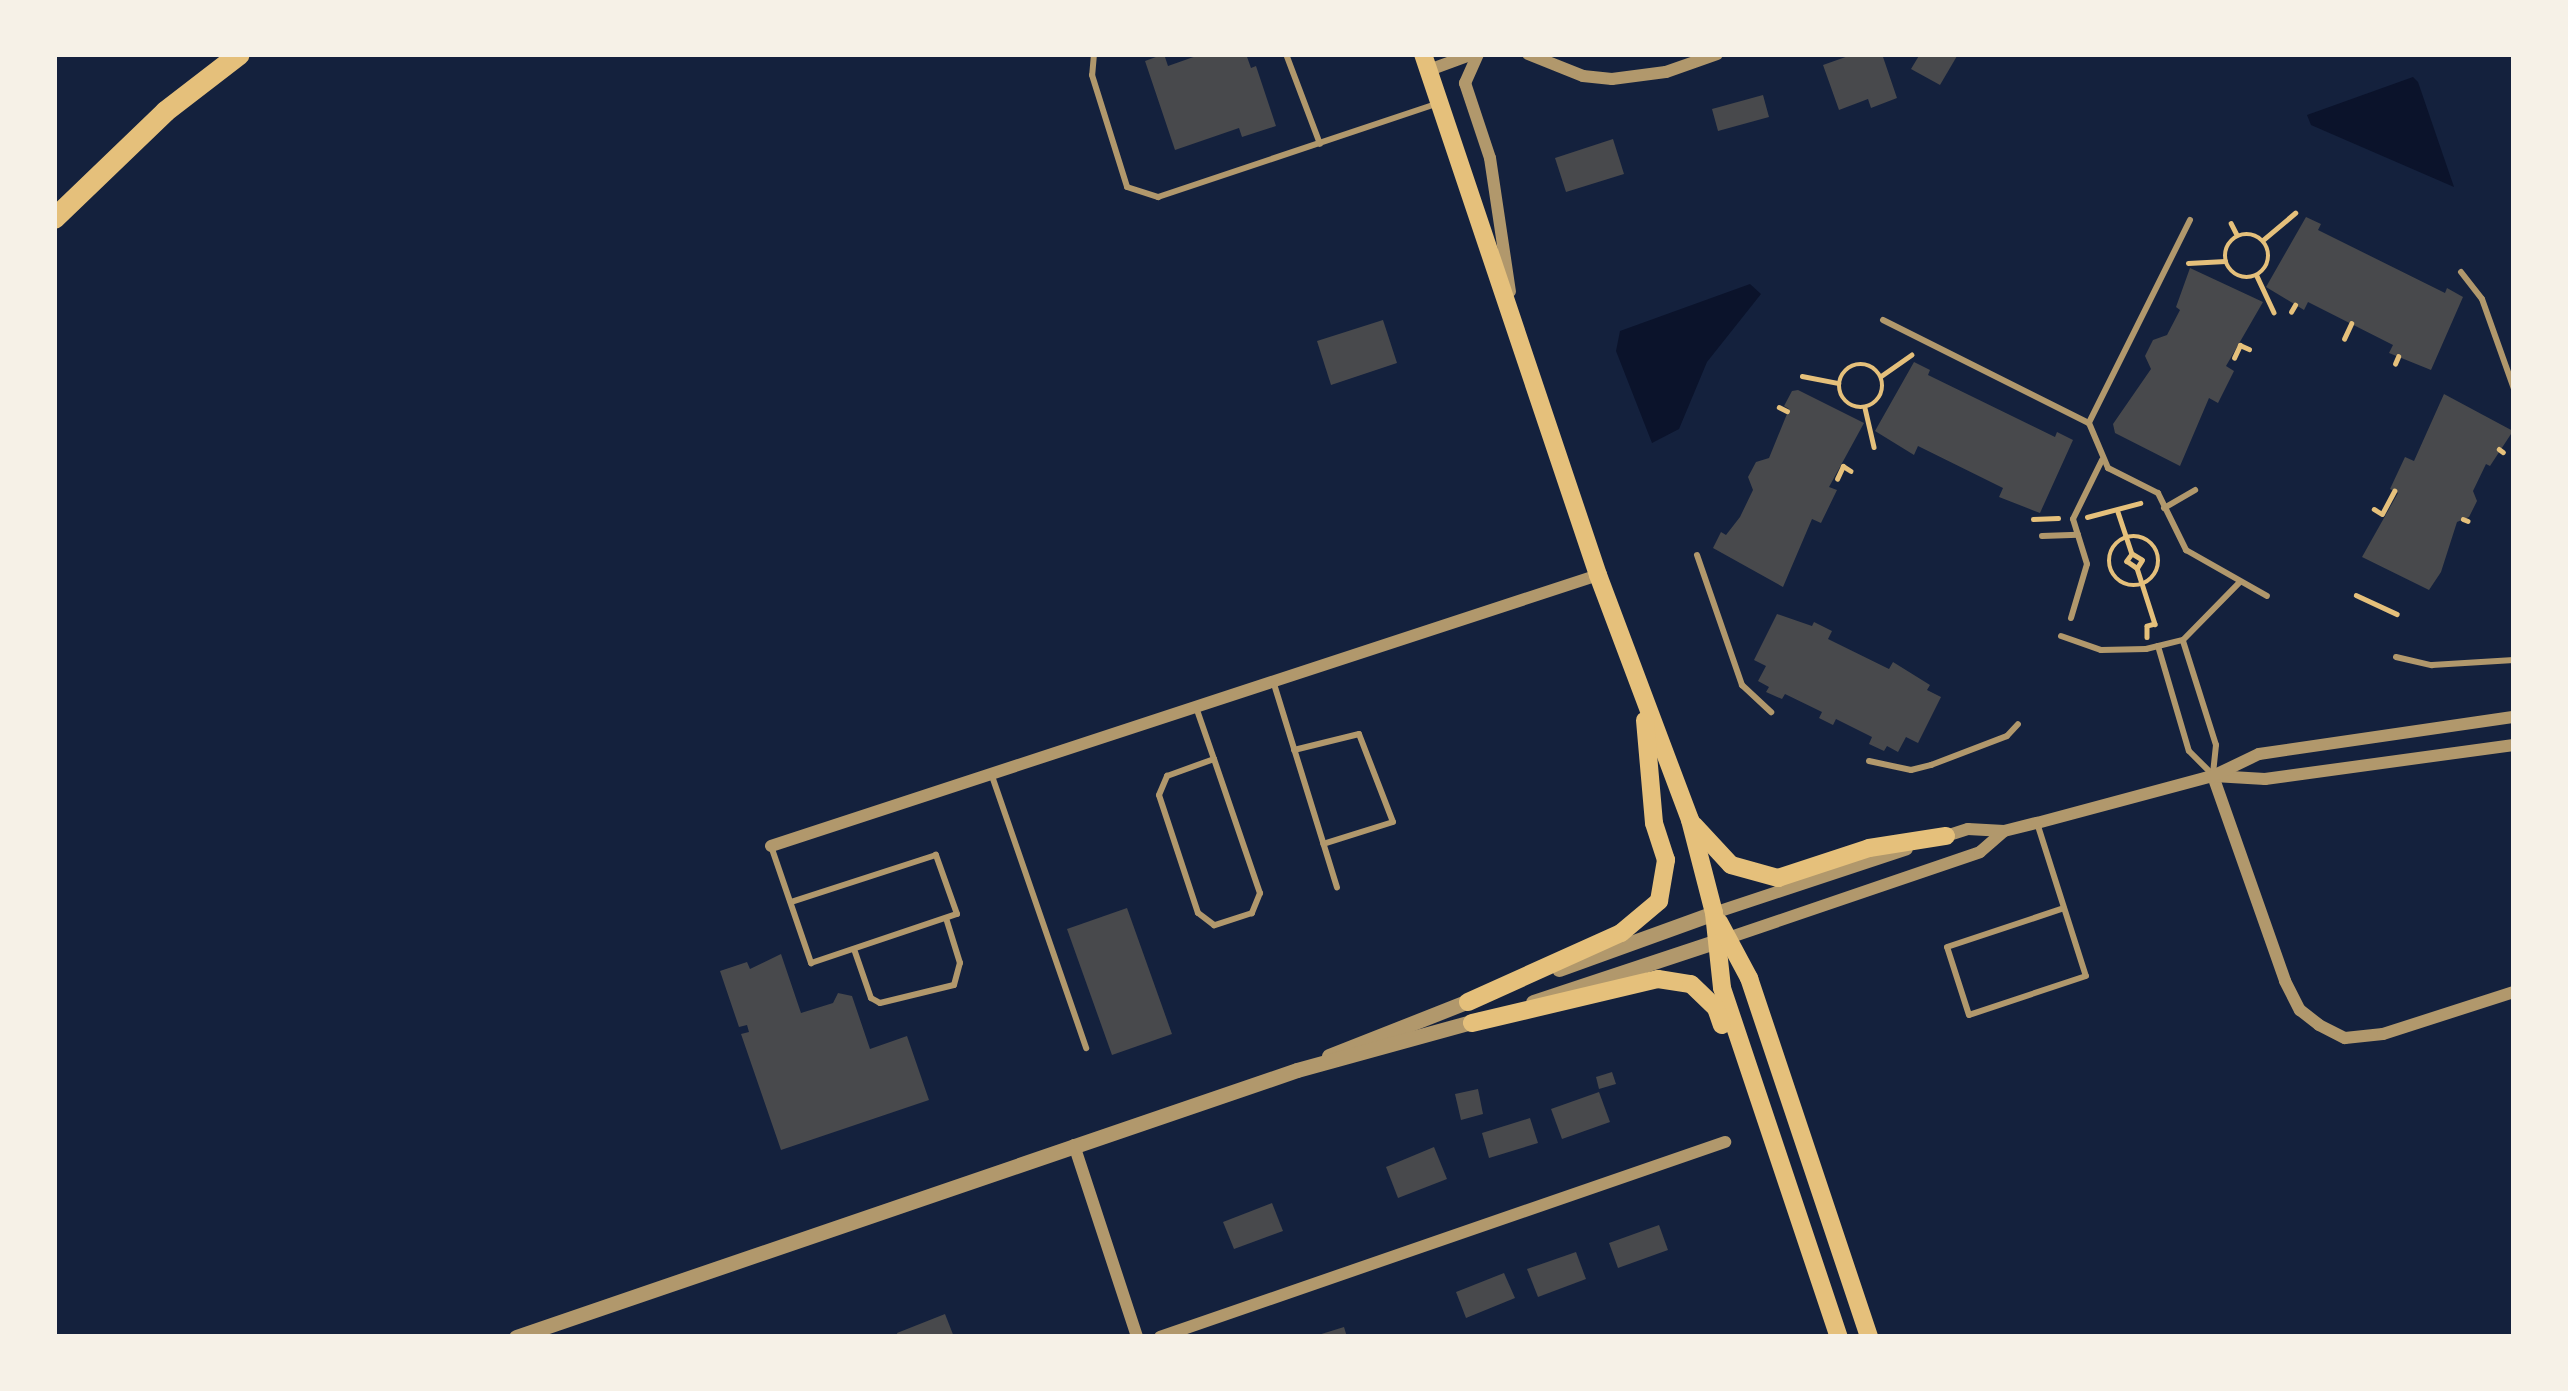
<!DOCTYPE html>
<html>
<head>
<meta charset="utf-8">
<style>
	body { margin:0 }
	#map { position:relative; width:2568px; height:1391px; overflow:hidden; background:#14213d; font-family:"Nunito Sans",sans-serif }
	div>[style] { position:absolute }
	.water>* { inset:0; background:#0b132b }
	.building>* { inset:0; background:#48494c }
	.path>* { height:4.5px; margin:-2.25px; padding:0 2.25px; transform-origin:2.25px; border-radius:2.25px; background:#e5c07b }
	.path>.ring { margin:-2.25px; padding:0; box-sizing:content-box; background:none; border:4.5px solid #e5c07b; border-radius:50% }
	.service>* { height:6px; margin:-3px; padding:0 3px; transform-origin:3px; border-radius:3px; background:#b1986c }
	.minor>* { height:12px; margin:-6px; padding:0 6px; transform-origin:6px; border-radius:6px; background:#b1986c }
	.tertiary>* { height:15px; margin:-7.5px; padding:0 7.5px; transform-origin:7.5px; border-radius:7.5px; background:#b1986c }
	.primary>* { height:18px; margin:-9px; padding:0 9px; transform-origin:9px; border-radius:9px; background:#e5c07b }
	.motorway>* { height:21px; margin:-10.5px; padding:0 10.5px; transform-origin:10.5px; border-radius:10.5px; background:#e5c07b }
	span { translate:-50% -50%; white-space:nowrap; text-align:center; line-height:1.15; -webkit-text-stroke:10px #f6f1e7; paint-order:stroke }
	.frame { position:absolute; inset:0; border:57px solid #f6f1e7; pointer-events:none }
</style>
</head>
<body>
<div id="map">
	<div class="water">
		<i style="clip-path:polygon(2413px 77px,2418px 82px,2454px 187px,2311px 125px,2307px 115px)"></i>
		<i style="clip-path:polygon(1750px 284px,1761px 294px,1707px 362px,1679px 429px,1652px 443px,1616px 351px,1620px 331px)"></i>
	</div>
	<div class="building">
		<i style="clip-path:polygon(1164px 54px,1168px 66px,1202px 54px,1246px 54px,1251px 68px,1256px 66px,1276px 126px,1242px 137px,1239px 128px,1175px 150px,1145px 61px)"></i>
		<i style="clip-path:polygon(1854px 54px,1882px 54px,1897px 98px,1871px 108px,1868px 99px,1839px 110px,1823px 65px)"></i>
		<i style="clip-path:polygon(1920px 54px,1957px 56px,1940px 85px,1911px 69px)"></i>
		<i style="clip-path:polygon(1763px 95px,1769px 117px,1718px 131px,1712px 109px)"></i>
		<i style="clip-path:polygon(1613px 139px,1624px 174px,1566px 192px,1555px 158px)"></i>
		<i style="clip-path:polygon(2306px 217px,2321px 224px,2318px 230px,2445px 293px,2447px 288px,2463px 297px,2431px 370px,2389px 353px,2393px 345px,2308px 302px,2304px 310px,2266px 287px)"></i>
		<i style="clip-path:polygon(2190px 268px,2263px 302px,2226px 366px,2234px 371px,2218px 403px,2209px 398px,2180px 466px,2115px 433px,2113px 424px,2151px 369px,2145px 356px,2153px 340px,2167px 335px,2180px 310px,2176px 307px)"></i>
		<i style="clip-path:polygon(1383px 320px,1397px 363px,1331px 385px,1317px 341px)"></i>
		<i style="clip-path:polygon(1914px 362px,1930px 370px,1928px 375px,2055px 437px,2057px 432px,2073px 440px,2040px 513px,1999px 497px,2003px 488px,1918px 446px,1914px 455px,1875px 431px)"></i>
		<i style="clip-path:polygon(1798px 390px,1864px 423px,1829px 487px,1837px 490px,1821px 523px,1812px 519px,1783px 587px,1713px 548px,1721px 532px,1726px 535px,1740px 517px,1753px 490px,1748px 477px,1756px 462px,1769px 458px,1789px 409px,1784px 406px,1792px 391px)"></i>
		<i style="clip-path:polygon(2444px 394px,2513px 431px,2490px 466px,2486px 464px,2473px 491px,2477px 501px,2469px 517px,2457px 522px,2441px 572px,2429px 590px,2362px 557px,2398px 493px,2390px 489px,2405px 457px,2414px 461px)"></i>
		<i style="clip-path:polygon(1777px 614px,1812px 626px,1814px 622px,1832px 631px,1828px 639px,1889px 669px,1893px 662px,1930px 685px,1927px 690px,1941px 697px,1918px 743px,1906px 737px,1898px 752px,1887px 746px,1884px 751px,1869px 744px,1872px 737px,1836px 719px,1833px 725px,1819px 718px,1822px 712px,1785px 694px,1782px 699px,1766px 692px,1769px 687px,1758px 681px,1766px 666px,1754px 660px)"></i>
		<i style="clip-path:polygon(1127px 908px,1172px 1034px,1112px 1055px,1067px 929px)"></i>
		<i style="clip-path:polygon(781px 954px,801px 1013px,833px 1003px,838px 993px,852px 996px,870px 1049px,907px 1036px,929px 1100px,781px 1150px,741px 1034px,749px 1032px,747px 1025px,739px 1027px,720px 971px,747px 962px,750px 969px)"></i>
		<i style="clip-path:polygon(1612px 1072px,1616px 1084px,1599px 1089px,1596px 1077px)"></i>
		<i style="clip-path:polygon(1478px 1089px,1483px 1114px,1461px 1120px,1455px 1094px)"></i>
		<i style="clip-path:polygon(1599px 1092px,1610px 1122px,1562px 1139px,1551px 1109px)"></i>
		<i style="clip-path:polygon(1530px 1118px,1538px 1143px,1489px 1158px,1482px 1133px)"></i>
		<i style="clip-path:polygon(1434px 1147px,1447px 1179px,1398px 1198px,1386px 1167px)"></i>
		<i style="clip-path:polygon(1272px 1203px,1283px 1231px,1234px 1249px,1223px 1222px)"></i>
		<i style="clip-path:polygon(1659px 1225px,1668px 1250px,1618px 1268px,1609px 1243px)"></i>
		<i style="clip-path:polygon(1576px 1252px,1586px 1279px,1538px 1297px,1527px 1269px)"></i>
		<i style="clip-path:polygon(1504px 1273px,1515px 1298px,1466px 1318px,1456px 1292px)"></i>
		<i style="clip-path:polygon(945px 1314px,954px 1337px,898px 1337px,897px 1333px)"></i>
		<i style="clip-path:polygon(1344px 1327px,1347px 1337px,1315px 1337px,1315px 1336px)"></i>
	</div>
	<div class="path">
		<i style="left:2231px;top:223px;width:13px;rotate:63deg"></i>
		<i class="ring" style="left:2225px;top:234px;width:39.5px;height:39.5px"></i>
		<i style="left:2263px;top:240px;width:42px;rotate:-40.2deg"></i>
		<i style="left:2188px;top:263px;width:37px;rotate:-3deg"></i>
		<i style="left:2257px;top:276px;width:40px;rotate:65deg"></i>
		<i style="left:2291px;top:312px;width:8px;rotate:-60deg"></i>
		<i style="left:2344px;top:339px;width:17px;rotate:-65deg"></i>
		<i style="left:2234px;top:358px;width:14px;rotate:-65deg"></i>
		<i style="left:2240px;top:345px;width:10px;rotate:24deg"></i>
		<i class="ring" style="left:1839px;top:364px;width:39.5px;height:39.5px"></i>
		<i style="left:2395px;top:364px;width:8px;rotate:-67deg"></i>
		<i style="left:1802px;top:376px;width:37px;rotate:11deg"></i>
		<i style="left:1881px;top:376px;width:37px;rotate:-35deg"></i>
		<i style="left:1779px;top:407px;width:9px;rotate:27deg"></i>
		<i style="left:1865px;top:408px;width:40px;rotate:77deg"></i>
		<i style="left:2499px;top:449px;width:5px;rotate:37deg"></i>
		<i style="left:1837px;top:479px;width:14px;rotate:-65deg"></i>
		<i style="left:1843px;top:466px;width:9px;rotate:32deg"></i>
		<i style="left:2374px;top:509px;width:9px;rotate:32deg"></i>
		<i style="left:2382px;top:514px;width:26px;rotate:-62deg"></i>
		<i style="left:2118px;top:512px;width:44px;rotate:71.6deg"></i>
		<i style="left:2132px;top:554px;width:9px;rotate:126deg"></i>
		<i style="left:2127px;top:561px;width:12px;rotate:35deg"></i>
		<i style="left:2137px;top:568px;width:9px;rotate:-58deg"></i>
		<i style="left:2142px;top:560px;width:12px;rotate:-149deg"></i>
		<i style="left:2087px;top:517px;width:55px;rotate:-14.8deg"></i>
		<i style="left:2033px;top:519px;width:25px;rotate:-2deg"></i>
		<i style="left:2463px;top:519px;width:5px;rotate:22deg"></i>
		<i class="ring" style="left:2109px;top:536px;width:45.5px;height:45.5px"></i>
		<i style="left:2137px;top:568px;width:59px;rotate:72.2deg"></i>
		<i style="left:2155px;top:624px;width:8px;rotate:166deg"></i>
		<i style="left:2147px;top:626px;width:11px;rotate:90deg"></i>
		<i style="left:2356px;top:595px;width:45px;rotate:24.9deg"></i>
	</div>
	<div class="service">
		<i style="left:1094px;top:54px;width:21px;rotate:95deg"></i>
		<i style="left:1092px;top:75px;width:117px;rotate:72.6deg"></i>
		<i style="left:1127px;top:187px;width:33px;rotate:18deg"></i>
		<i style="left:1158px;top:197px;width:293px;rotate:-18.5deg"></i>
		<i style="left:1286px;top:54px;width:96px;rotate:69.3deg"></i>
		<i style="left:2190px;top:220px;width:227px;rotate:116.5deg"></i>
		<i style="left:2089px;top:423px;width:49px;rotate:67.1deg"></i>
		<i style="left:2108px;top:468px;width:56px;rotate:26.6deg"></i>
		<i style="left:2158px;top:493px;width:64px;rotate:63.8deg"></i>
		<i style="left:2186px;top:550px;width:93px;rotate:29.6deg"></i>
		<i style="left:2461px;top:272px;width:34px;rotate:52deg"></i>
		<i style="left:2482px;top:299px;width:96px;rotate:70.4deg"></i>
		<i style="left:1883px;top:320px;width:230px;rotate:26.6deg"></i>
		<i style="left:2164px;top:508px;width:36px;rotate:-30deg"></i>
		<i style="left:2042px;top:536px;width:36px;rotate:-2deg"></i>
		<i style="left:1697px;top:555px;width:138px;rotate:70.9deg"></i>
		<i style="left:1742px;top:685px;width:40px;rotate:43deg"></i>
		<i style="left:2071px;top:618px;width:56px;rotate:-73.5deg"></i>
		<i style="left:2087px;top:564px;width:47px;rotate:-107.3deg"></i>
		<i style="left:2073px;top:519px;width:66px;rotate:-63.8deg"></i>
		<i style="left:2061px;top:636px;width:42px;rotate:19.3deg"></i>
		<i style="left:2101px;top:650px;width:45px;rotate:-1.3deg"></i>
		<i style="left:2146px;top:649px;width:38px;rotate:-14deg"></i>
		<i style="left:2183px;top:640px;width:81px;rotate:-45.5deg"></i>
		<i style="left:2183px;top:641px;width:109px;rotate:72.4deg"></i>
		<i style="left:2216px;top:745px;width:27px;rotate:96deg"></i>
		<i style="left:2158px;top:646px;width:109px;rotate:73.6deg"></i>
		<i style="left:2189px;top:751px;width:31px;rotate:45deg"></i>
		<i style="left:2396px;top:657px;width:37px;rotate:13deg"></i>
		<i style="left:2432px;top:665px;width:82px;rotate:-3.5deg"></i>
		<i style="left:1274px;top:684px;width:213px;rotate:72.8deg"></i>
		<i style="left:1197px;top:710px;width:52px;rotate:70.9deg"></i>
		<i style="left:1214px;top:759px;width:142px;rotate:71.1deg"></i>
		<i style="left:1260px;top:893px;width:22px;rotate:112deg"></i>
		<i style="left:1252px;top:913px;width:40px;rotate:162deg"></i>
		<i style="left:1214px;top:925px;width:20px;rotate:-143deg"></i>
		<i style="left:1198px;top:913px;width:124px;rotate:-108.3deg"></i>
		<i style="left:1159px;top:795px;width:21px;rotate:-67deg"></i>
		<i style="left:1167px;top:776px;width:50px;rotate:-19.9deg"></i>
		<i style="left:1294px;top:750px;width:67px;rotate:-13.8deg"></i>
		<i style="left:1359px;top:734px;width:94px;rotate:68.9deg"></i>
		<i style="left:1393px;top:822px;width:73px;rotate:162.6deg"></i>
		<i style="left:1869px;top:761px;width:43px;rotate:12.1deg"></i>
		<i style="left:1911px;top:770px;width:21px;rotate:-14deg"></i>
		<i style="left:1931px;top:765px;width:81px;rotate:-20.9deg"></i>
		<i style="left:2007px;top:736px;width:16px;rotate:-47deg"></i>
		<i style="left:992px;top:776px;width:288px;rotate:70.9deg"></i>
		<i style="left:2038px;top:826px;width:157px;rotate:72.3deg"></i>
		<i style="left:2086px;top:976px;width:123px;rotate:161.6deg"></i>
		<i style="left:1969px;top:1015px;width:71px;rotate:-107.9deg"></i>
		<i style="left:1947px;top:947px;width:123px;rotate:-18.4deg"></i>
		<i style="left:771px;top:846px;width:124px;rotate:71.1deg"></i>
		<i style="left:811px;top:963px;width:154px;rotate:-18.6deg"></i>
		<i style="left:957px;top:914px;width:63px;rotate:-109.6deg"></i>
		<i style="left:936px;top:855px;width:152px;rotate:162deg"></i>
		<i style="left:854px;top:949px;width:52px;rotate:70.9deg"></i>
		<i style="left:871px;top:998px;width:10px;rotate:29deg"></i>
		<i style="left:880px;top:1003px;width:76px;rotate:-13.7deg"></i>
		<i style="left:954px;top:985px;width:23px;rotate:-75deg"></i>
		<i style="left:960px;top:963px;width:47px;rotate:-107.3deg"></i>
	</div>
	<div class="minor">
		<i style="left:1478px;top:54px;width:32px;rotate:114deg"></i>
		<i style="left:1465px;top:83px;width:79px;rotate:71.6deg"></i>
		<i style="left:1490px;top:158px;width:135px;rotate:81.5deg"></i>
		<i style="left:1528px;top:54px;width:59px;rotate:21.8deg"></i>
		<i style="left:1583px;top:76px;width:29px;rotate:6deg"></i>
		<i style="left:1612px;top:79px;width:54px;rotate:-7.4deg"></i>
		<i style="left:1666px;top:72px;width:54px;rotate:-19.4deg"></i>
		<i style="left:1429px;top:70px;width:47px;rotate:-20deg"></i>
		<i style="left:2213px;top:776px;width:217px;rotate:70.6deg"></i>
		<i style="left:2285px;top:981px;width:33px;rotate:63deg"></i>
		<i style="left:2300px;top:1010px;width:24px;rotate:38deg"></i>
		<i style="left:2319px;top:1025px;width:29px;rotate:27deg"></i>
		<i style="left:2345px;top:1038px;width:38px;rotate:-6deg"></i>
		<i style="left:2383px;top:1034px;width:138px;rotate:-17.8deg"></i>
		<i style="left:2214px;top:776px;width:51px;rotate:3.4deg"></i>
		<i style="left:2265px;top:779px;width:251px;rotate:-7.8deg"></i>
		<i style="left:1943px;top:837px;width:26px;rotate:-18deg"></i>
		<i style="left:1968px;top:829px;width:36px;rotate:3deg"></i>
		<i style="left:2004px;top:831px;width:34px;rotate:-14deg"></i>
		<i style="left:2037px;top:823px;width:182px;rotate:-15deg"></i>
		<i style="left:2213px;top:776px;width:51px;rotate:-25.6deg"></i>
		<i style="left:2259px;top:754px;width:258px;rotate:-8.3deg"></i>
		<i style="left:771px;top:846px;width:870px;rotate:-18.14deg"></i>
		<i style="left:1714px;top:913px;width:203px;rotate:-18.3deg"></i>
		<i style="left:1728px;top:938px;width:266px;rotate:-18.8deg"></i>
		<i style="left:1980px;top:852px;width:32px;rotate:-41deg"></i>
		<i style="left:1074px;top:1145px;width:202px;rotate:71.8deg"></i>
		<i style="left:1160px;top:1337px;width:598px;rotate:-19.04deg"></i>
	</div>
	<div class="tertiary">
		<i style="left:1559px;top:969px;width:165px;rotate:-19.9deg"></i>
		<i style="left:1533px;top:1002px;width:204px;rotate:-18.3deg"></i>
		<i style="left:1329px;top:1056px;width:156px;rotate:-21.5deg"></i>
		<i style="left:516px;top:1337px;width:825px;rotate:-18.87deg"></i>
		<i style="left:1297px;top:1070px;width:192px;rotate:-15.4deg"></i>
	</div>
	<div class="primary">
		<i style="left:1423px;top:54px;width:550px;rotate:71.43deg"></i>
		<i style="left:1598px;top:575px;width:262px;rotate:69.4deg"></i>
		<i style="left:1690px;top:820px;width:96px;rotate:75.5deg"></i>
		<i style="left:1714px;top:913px;width:75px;rotate:83.9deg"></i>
		<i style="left:1722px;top:988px;width:368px;rotate:71.5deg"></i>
		<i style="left:1694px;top:825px;width:54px;rotate:47.2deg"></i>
		<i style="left:1731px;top:865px;width:49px;rotate:15.5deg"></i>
		<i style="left:1778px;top:878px;width:96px;rotate:-18.2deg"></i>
		<i style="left:1869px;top:848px;width:78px;rotate:-8.9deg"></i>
		<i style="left:1719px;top:922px;width:64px;rotate:61.8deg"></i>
		<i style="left:1749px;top:978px;width:379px;rotate:71.5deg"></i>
		<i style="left:1468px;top:1002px;width:168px;rotate:-24.3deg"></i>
		<i style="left:1621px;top:933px;width:50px;rotate:-40.1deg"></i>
		<i style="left:1659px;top:901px;width:42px;rotate:-80.3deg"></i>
		<i style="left:1666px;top:860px;width:39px;rotate:-108deg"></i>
		<i style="left:1654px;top:823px;width:103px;rotate:-95deg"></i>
		<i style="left:1472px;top:1023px;width:191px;rotate:-13.3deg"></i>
		<i style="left:1658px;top:979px;width:33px;rotate:9deg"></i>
		<i style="left:1691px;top:984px;width:35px;rotate:44deg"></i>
		<i style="left:1716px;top:1008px;width:18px;rotate:71deg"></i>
	</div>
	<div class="motorway">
		<i style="left:54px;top:218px;width:154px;rotate:-43.9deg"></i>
		<i style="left:165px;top:111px;width:93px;rotate:-37.6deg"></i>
	</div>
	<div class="frame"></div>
</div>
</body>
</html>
